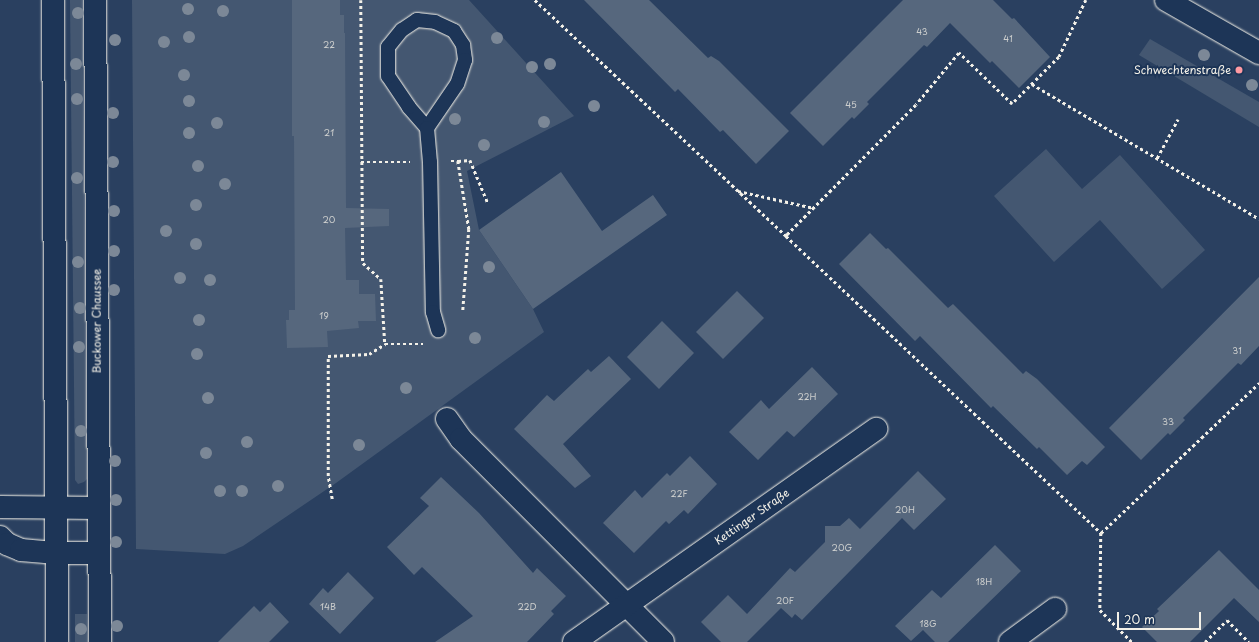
<!DOCTYPE html>
<html>
<head>
<meta charset="utf-8">
<style>
	body { margin:0 }
	#map { position:relative; width:1259px; height:642px; overflow:hidden; background:#2a4060; font-family:"Playpen Sans",sans-serif }
	div>[style] { position:absolute }
	.green>* { inset:0; background:#445771 }
	.building>* { inset:0; background:#56677d }
	.path>* { height:2.5px; margin-top:-1.25px; transform-origin:0; background:repeating-linear-gradient(90deg,#f4f1e8 0 3px,transparent 0 6px) }
	.roads { filter:drop-shadow(0 0 1px #f4f1e8) drop-shadow(0 0 1px #f4f1e8) }
	.service>* { height:14px; margin:-7px; padding:0 7px; transform-origin:7px; border-radius:7px; background:#1d3557 }
	.minor>* { height:22px; margin:-11px; padding:0 11px; transform-origin:11px; border-radius:11px; background:#1d3557 }
	.tertiary>* { height:22px; margin:-11px; padding:0 11px; transform-origin:11px; border-radius:11px; background:#1d3557 }
	.secondary>* { height:22px; margin:-11px; padding:0 11px; transform-origin:11px; border-radius:11px; background:#1d3557 }
	.trees>* { width:12px; height:12px; margin:-6px; border-radius:50%; background:#7c8897 }
	.dots>* { width:11px; height:11px; translate:-50% -50%; box-sizing:border-box; border:2px solid #1d3557; border-radius:50% }
	span { translate:-50% -50%; white-space:nowrap; text-align:center; line-height:1.15; -webkit-text-stroke:4px #1d3557; paint-order:stroke }
	.number-label { font-size:9px; color:#cccecd }
	.number-label span { -webkit-text-stroke-width:0 }
	.poi-label { font-size:11px; color:#f4f1e8 }
	.right { translate:-100% -50%; text-align:right }
	.street-label { font-size:11px; color:#f4f1e8 }
	.scale { position:absolute; left:1117px; top:612px; width:84px; height:18px; box-sizing:border-box; border:2px solid #f4f1e8; border-top:0; padding-left:5px; font-size:12px; line-height:14px; white-space:nowrap; color:#f4f1e8; -webkit-text-stroke:3px #1d3557; paint-order:stroke }
</style>
</head>
<body>
<div id="map">
	<div class="green">
		<i style="clip-path:polygon(70px 0,82px 0,87px 479px,84px 482px,78px 484px,75px 480px)"></i>
		<i style="clip-path:polygon(132px 0,469px 0,574px 116px,467px 171px,479px 230px,533px 309px,544px 332px,336px 483px,243px 546px,225px 554px,136px 549px)"></i>
		<i style="clip-path:polygon(1150px 39px,1259px 102px,1259px 127px,1139px 55px)"></i>
		<i style="clip-path:polygon(1046px 149px,1082px 189px,1120px 155px,1205px 250px,1162px 289px,1100px 220px,1054px 262px,994px 196px)"></i>
		<i style="clip-path:polygon(75px 614px,87px 614px,88px 642px,75px 642px)"></i>
	</div>
	<div class="building">
		<i style="clip-path:polygon(292px 0,340px 0,340px 15px,344px 15px,344px 33px,345px 33px,346px 208px,389px 209px,389px 226px,345px 228px,346px 280px,359px 280px,359px 294px,375px 294px,376px 321px,358px 321px,359px 328px,327px 331px,328px 347px,287px 348px,286px 320px,289px 320px,289px 310px,295px 310px,294px 136px,292px 136px)"></i>
		<i style="clip-path:polygon(584px 0,649px 0,708px 58px,711px 56px,719px 61px,789px 131px,756px 164px,723px 130px,720px 132px,678px 89px,675px 92px)"></i>
		<i style="clip-path:polygon(903px 0,993px 0,1012px 19px,1014px 18px,1050px 57px,1019px 88px,992px 61px,990px 63px,950px 23px,927px 47px,924px 45px,867px 102px,869px 104px,854px 119px,852px 117px,823px 146px,790px 113px)"></i>
		<i style="clip-path:polygon(561px 172px,602px 231px,653px 195px,667px 215px,533px 309px,479px 230px)"></i>
		<i style="clip-path:polygon(870px 233px,886px 249px,888px 248px,948px 308px,953px 304px,1023px 374px,1026px 371px,1037px 379px,1105px 447px,1087px 465px,1082px 461px,1067px 475px,1039px 447px,1037px 449px,993px 406px,991px 408px,920px 336px,915px 341px,839px 264px)"></i>
		<i style="clip-path:polygon(1259px 277px,1259px 346px,1241px 365px,1238px 363px,1183px 418px,1185px 420px,1170px 435px,1168px 433px,1141px 460px,1109px 428px)"></i>
		<i style="clip-path:polygon(737px 291px,764px 318px,723px 359px,696px 332px)"></i>
		<i style="clip-path:polygon(662px 321px,694px 353px,659px 389px,627px 357px)"></i>
		<i style="clip-path:polygon(609px 356px,631px 379px,563px 444px,591px 476px,575px 488px,514px 429px,547px 395px,554px 401px,588px 369px,591px 372px)"></i>
		<i style="clip-path:polygon(812px 367px,838px 394px,794px 437px,787px 431px,758px 460px,729px 432px,761px 400px,769px 409px)"></i>
		<i style="clip-path:polygon(690px 456px,717px 484px,688px 514px,684px 510px,669px 524px,666px 521px,634px 553px,603px 523px,635px 490px,642px 498px,667px 473px,670px 476px)"></i>
		<i style="clip-path:polygon(918px 471px,946px 499px,914px 530px,902px 518px,802px 620px,795px 614px,792px 618px,781px 608px,747px 642px,721px 642px,701px 622px,728px 595px,747px 614px,790px 568px,795px 572px,825px 542px,825px 526px,840px 526px,849px 518px,860px 529px)"></i>
		<i style="clip-path:polygon(441px 477px,479px 513px,533px 573px,537px 568px,566px 596px,551px 611px,554px 614px,527px 642px,435px 642px,473px 616px,422px 567px,414px 575px,387px 547px,429px 506px,420px 498px)"></i>
		<i style="clip-path:polygon(995px 545px,1021px 571px,948px 642px,935px 642px,923px 630px,911px 641px,895px 626px,932px 590px,941px 598px)"></i>
		<i style="clip-path:polygon(1219px 550px,1259px 590px,1259px 622px,1234px 598px,1190px 642px,1157px 642px,1142px 627px,1159px 611px,1157px 609px)"></i>
		<i style="clip-path:polygon(348px 572px,374px 598px,340px 634px,309px 604px,323px 588px,328px 593px)"></i>
		<i style="clip-path:polygon(270px 602px,289px 622px,269px 642px,218px 642px,254px 606px,260px 612px)"></i>
	</div>
	<div class="path">
		<i style="left:361px;top:0;width:263px;rotate:89.6deg"></i>
		<i style="left:363px;top:263px;width:24px;rotate:42deg"></i>
		<i style="left:381px;top:279px;width:65px;rotate:86.5deg"></i>
		<i style="left:535px;top:0;width:345px;rotate:43.2deg"></i>
		<i style="left:1086px;top:0;width:63px;rotate:115.3deg"></i>
		<i style="left:1059px;top:57px;width:66px;rotate:135deg"></i>
		<i style="left:1012px;top:104px;width:74px;rotate:-136.1deg"></i>
		<i style="left:959px;top:53px;width:67px;rotate:129.6deg"></i>
		<i style="left:916px;top:105px;width:185px;rotate:134.8deg"></i>
		<i style="left:786px;top:236px;width:433px;rotate:43.3deg"></i>
		<i style="left:1101px;top:533px;width:218px;rotate:-43.5deg"></i>
		<i style="left:1032px;top:84px;width:264px;rotate:30.7deg"></i>
		<i style="left:1157px;top:158px;width:44px;rotate:-61.7deg"></i>
		<i style="left:451px;top:161px;width:7px"></i>
		<i style="left:458px;top:161px;width:69px;rotate:80.8deg"></i>
		<i style="left:469px;top:229px;width:81px;rotate:94.2deg"></i>
		<i style="left:458px;top:161px;width:12px;rotate:-5deg"></i>
		<i style="left:470px;top:160px;width:47px;rotate:67.3deg"></i>
		<i style="left:361px;top:162px;width:49px"></i>
		<i style="left:738px;top:191px;width:78px;rotate:12.6deg"></i>
		<i style="left:332px;top:499px;width:23px;rotate:-100deg"></i>
		<i style="left:328px;top:476px;width:120px;rotate:-90deg"></i>
		<i style="left:328px;top:356px;width:41px;rotate:-2.8deg"></i>
		<i style="left:369px;top:354px;width:19px;rotate:-32deg"></i>
		<i style="left:385px;top:344px;width:38px"></i>
		<i style="left:1101px;top:533px;width:77px;rotate:90.7deg"></i>
		<i style="left:1100px;top:610px;width:45px;rotate:45deg"></i>
		<i style="left:1205px;top:642px;width:31px;rotate:-45deg"></i>
		<i style="left:1227px;top:620px;width:31px;rotate:45deg"></i>
	</div>
	<div class="roads">
		<div class="service">
			<i style="left:427px;top:128px;width:28px;rotate:-131deg"></i>
			<i style="left:409px;top:107px;width:37px;rotate:-124deg"></i>
			<i style="left:388px;top:76px;width:29px;rotate:-90deg"></i>
			<i style="left:388px;top:47px;width:22px;rotate:-51deg"></i>
			<i style="left:402px;top:30px;width:18px;rotate:-34deg"></i>
			<i style="left:417px;top:20px;width:18px;rotate:6deg"></i>
			<i style="left:435px;top:22px;width:21px;rotate:25deg"></i>
			<i style="left:454px;top:31px;width:17px;rotate:57deg"></i>
			<i style="left:463px;top:45px;width:15px;rotate:82deg"></i>
			<i style="left:465px;top:60px;width:25px;rotate:108deg"></i>
			<i style="left:457px;top:84px;width:53px;rotate:124.3deg"></i>
			<i style="left:427px;top:128px;width:34px;rotate:85deg"></i>
			<i style="left:430px;top:162px;width:150px;rotate:88.9deg"></i>
			<i style="left:433px;top:312px;width:19px;rotate:74deg"></i>
		</div>
		<div class="minor">
			<i style="left:447px;top:419px;width:24px;rotate:55deg"></i>
			<i style="left:461px;top:439px;width:286px;rotate:45.1deg"></i>
			<i style="left:0;top:507px;width:98px;rotate:0.6deg"></i>
			<i style="left:0;top:537px;width:10px;rotate:45deg"></i>
			<i style="left:7px;top:544px;width:15px;rotate:23deg"></i>
			<i style="left:21px;top:550px;width:36px;rotate:5deg"></i>
			<i style="left:57px;top:553px;width:42px"></i>
			<i style="left:574px;top:642px;width:370px;rotate:-35.2deg"></i>
			<i style="left:1010px;top:642px;width:56px;rotate:-36.3deg"></i>
		</div>
		<div class="tertiary">
			<i style="left:1166px;top:0;width:107px;rotate:29.7deg"></i>
		</div>
		<div class="secondary">
			<i style="left:53px;top:0;width:642px;rotate:89.64deg"></i>
			<i style="left:95px;top:0;width:642px;rotate:89.55deg"></i>
		</div>
	</div>
	<div class="trees">
		<i style="left:188px;top:9px"></i>
		<i style="left:223px;top:11px"></i>
		<i style="left:78px;top:13px"></i>
		<i style="left:189px;top:37px"></i>
		<i style="left:497px;top:38px"></i>
		<i style="left:115px;top:40px"></i>
		<i style="left:164px;top:42px"></i>
		<i style="left:1204px;top:55px"></i>
		<i style="left:76px;top:64px"></i>
		<i style="left:550px;top:64px"></i>
		<i style="left:532px;top:67px"></i>
		<i style="left:184px;top:75px"></i>
		<i style="left:1252px;top:85px"></i>
		<i style="left:77px;top:99px"></i>
		<i style="left:189px;top:101px"></i>
		<i style="left:594px;top:106px"></i>
		<i style="left:113px;top:113px"></i>
		<i style="left:455px;top:119px"></i>
		<i style="left:544px;top:122px"></i>
		<i style="left:217px;top:123px"></i>
		<i style="left:189px;top:133px"></i>
		<i style="left:484px;top:145px"></i>
		<i style="left:113px;top:162px"></i>
		<i style="left:198px;top:166px"></i>
		<i style="left:77px;top:178px"></i>
		<i style="left:225px;top:184px"></i>
		<i style="left:196px;top:205px"></i>
		<i style="left:114px;top:211px"></i>
		<i style="left:166px;top:231px"></i>
		<i style="left:196px;top:244px"></i>
		<i style="left:114px;top:251px"></i>
		<i style="left:78px;top:262px"></i>
		<i style="left:489px;top:267px"></i>
		<i style="left:180px;top:278px"></i>
		<i style="left:210px;top:280px"></i>
		<i style="left:114px;top:290px"></i>
		<i style="left:80px;top:308px"></i>
		<i style="left:199px;top:320px"></i>
		<i style="left:475px;top:338px"></i>
		<i style="left:79px;top:347px"></i>
		<i style="left:197px;top:354px"></i>
		<i style="left:406px;top:388px"></i>
		<i style="left:208px;top:398px"></i>
		<i style="left:81px;top:431px"></i>
		<i style="left:247px;top:442px"></i>
		<i style="left:359px;top:445px"></i>
		<i style="left:206px;top:453px"></i>
		<i style="left:115px;top:461px"></i>
		<i style="left:278px;top:486px"></i>
		<i style="left:220px;top:491px"></i>
		<i style="left:242px;top:491px"></i>
		<i style="left:116px;top:500px"></i>
		<i style="left:116px;top:542px"></i>
		<i style="left:117px;top:626px"></i>
		<i style="left:81px;top:629px"></i>
	</div>
	<div class="dots">
		<i style="left:1239px;top:70px;background:#ff9aa2"></i>
	</div>
	<div class="number-label">
		<span style="left:922px;top:31px">43</span>
		<span style="left:1008px;top:38px">41</span>
		<span style="left:329px;top:44px">22</span>
		<span style="left:851px;top:104px">45</span>
		<span style="left:329px;top:132px">21</span>
		<span style="left:329px;top:219px">20</span>
		<span style="left:324px;top:315px">19</span>
		<span style="left:1237px;top:350px">31</span>
		<span style="left:807px;top:396px">22H</span>
		<span style="left:1168px;top:421px">33</span>
		<span style="left:679px;top:493px">22F</span>
		<span style="left:905px;top:509px">20H</span>
		<span style="left:842px;top:547px">20G</span>
		<span style="left:984px;top:581px">18H</span>
		<span style="left:785px;top:600px">20F</span>
		<span style="left:328px;top:606px">14B</span>
		<span style="left:527px;top:606px">22D</span>
		<span style="left:928px;top:623px">18G</span>
	</div>
	<div class="poi-label">
		<span class="right" style="left:1231px;top:70px">Schwechtenstraße</span>
	</div>
	<div class="street-label">
		<span style="left:97px;top:321px;rotate:-90deg">Buckower Chaussee</span>
		<span style="left:752px;top:517px;rotate:-35deg">Kettinger Straße</span>
	</div>
	<div class="scale">20 m</div>
</div>
</body>
</html>
